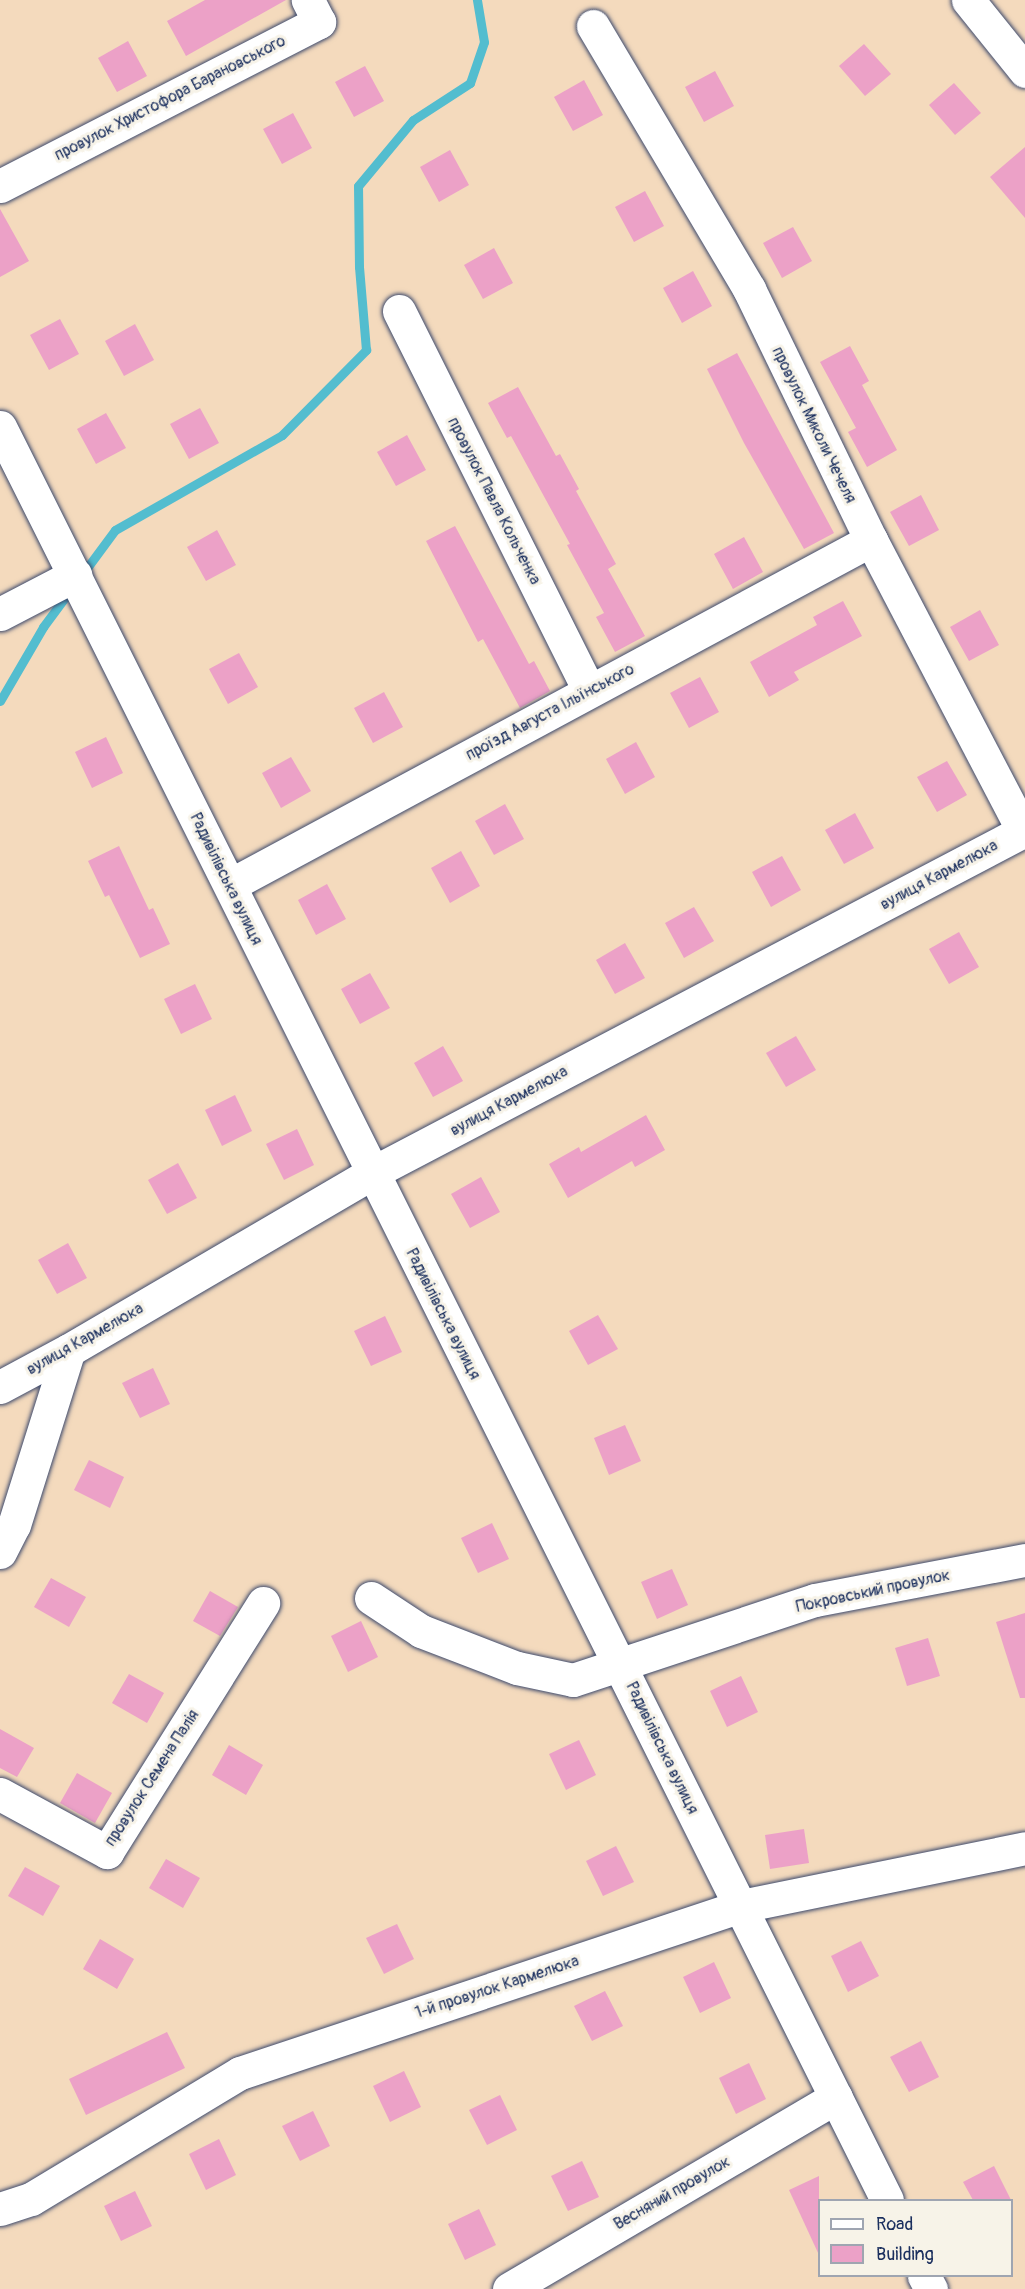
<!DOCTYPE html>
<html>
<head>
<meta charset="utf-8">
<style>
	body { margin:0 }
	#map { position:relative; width:1025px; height:2289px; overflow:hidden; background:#f4dabd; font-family:Pangolin,sans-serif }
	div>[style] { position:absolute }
	.stream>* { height:9px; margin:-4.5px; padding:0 4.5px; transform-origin:4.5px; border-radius:4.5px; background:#53bdcf }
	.building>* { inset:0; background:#eca1c7 }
	.roads { filter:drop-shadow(0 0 2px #3c496c) drop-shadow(0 0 2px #3c496c) }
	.minor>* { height:33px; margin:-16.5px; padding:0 16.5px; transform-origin:16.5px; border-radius:16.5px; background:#fff }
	span { translate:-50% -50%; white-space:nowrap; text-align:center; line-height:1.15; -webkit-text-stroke:6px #f7f3e8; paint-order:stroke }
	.street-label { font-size:16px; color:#1b2f5e }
	.legend { position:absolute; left:818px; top:2199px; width:195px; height:78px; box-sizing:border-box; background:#f7f3e8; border:2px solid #9fa5b1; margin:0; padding:8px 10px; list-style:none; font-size:18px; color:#1b2f5e }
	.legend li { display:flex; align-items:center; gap:12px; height:30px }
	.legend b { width:30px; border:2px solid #9fa5b1 }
</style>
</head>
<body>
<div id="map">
	<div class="stream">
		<i style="left:81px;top:576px;width:57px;rotate:-53.5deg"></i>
		<i style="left:115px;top:530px;width:192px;rotate:-29.6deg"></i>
		<i style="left:282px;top:435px;width:120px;rotate:-45.3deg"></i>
		<i style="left:366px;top:350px;width:83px;rotate:-94.8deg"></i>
		<i style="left:359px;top:267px;width:81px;rotate:-90.7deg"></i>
		<i style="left:358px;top:186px;width:86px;rotate:-50.2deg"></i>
		<i style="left:413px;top:120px;width:68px;rotate:-33deg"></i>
		<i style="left:470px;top:83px;width:43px;rotate:-71.1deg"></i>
		<i style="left:484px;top:42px;width:43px;rotate:-99.5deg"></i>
		<i style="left:0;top:701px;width:86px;rotate:-59.8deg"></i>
		<i style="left:43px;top:627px;width:44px;rotate:-53.4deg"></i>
	</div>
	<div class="building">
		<i style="clip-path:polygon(205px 0,286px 0,186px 56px,167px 21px)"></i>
		<i style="clip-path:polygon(128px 41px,147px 76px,117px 92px,98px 58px)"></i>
		<i style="clip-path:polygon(864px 44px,891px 74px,865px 96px,839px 66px)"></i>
		<i style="clip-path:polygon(365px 66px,384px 101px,354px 117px,335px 82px)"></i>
		<i style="clip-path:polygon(715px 71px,734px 106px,704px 122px,685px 87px)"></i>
		<i style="clip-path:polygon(584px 80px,603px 115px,573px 131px,554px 97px)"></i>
		<i style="clip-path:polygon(954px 83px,981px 113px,955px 135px,929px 105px)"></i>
		<i style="clip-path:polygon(293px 113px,312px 148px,282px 164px,263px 129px)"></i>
		<i style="clip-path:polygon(1025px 147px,1025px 218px,990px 177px)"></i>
		<i style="clip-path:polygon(450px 150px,469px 185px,439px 202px,420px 167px)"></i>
		<i style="clip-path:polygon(645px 191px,664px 226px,634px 242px,615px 207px)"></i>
		<i style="clip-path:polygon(0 209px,29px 261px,0 277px)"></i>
		<i style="clip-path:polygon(793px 227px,812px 261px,782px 278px,763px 243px)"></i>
		<i style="clip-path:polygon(494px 248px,513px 283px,483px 299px,464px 265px)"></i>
		<i style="clip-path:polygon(693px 271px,712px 306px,682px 323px,663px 288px)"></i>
		<i style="clip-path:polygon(60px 319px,79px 354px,49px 370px,30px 335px)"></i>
		<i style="clip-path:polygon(135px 324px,154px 360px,124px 376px,105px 341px)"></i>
		<i style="clip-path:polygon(850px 346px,869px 381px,862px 385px,897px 450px,867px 467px,848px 432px,856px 428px,820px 362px)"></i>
		<i style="clip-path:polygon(737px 353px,834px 533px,804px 549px,744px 443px,707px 369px)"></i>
		<i style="clip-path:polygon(518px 387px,556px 456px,560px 454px,579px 489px,576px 491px,616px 564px,608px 569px,645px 636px,615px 652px,596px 617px,604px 613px,567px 545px,570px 544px,511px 436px,507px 438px,488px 403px)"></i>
		<i style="clip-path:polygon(200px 408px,219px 443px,189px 459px,170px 424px)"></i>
		<i style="clip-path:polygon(106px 413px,126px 448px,96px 464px,77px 429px)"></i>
		<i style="clip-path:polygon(407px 435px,426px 470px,396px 486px,377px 452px)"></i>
		<i style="clip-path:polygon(921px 495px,939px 530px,909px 546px,890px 512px)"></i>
		<i style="clip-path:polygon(455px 526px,529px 664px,534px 661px,550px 691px,520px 708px,483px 639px,478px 642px,426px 541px)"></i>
		<i style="clip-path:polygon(217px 530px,236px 565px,206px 581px,187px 547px)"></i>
		<i style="clip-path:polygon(744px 537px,763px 572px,733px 589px,714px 554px)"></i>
		<i style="clip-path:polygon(843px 601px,862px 636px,794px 672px,799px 680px,769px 697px,750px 662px,817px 625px,813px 617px)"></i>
		<i style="clip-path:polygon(980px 610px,999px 645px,969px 661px,950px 627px)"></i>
		<i style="clip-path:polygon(239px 653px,258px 687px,228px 704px,209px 669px)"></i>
		<i style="clip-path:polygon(700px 677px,719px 712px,689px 728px,670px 693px)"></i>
		<i style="clip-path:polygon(384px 692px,403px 727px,373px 743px,354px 708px)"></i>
		<i style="clip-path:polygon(106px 737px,123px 773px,92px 788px,75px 752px)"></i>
		<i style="clip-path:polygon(636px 742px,655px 777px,625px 794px,606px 759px)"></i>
		<i style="clip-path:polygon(291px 757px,311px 791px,281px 808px,262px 773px)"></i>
		<i style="clip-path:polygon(947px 761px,967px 795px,937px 812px,917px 777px)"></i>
		<i style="clip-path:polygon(505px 804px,524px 839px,494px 855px,475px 821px)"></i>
		<i style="clip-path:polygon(855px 813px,874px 848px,844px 864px,825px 830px)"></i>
		<i style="clip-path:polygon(119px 846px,149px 910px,153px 908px,170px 944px,140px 958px,109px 895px,105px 897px,88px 861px)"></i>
		<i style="clip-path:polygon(461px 851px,480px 886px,450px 903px,431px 868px)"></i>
		<i style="clip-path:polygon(782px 856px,801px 890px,771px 907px,752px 872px)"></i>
		<i style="clip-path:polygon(327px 884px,346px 919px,316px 935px,298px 900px)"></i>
		<i style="clip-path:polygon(694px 907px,714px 941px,684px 958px,665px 923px)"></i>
		<i style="clip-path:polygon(959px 932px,979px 967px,949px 984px,929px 949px)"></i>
		<i style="clip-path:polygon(625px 943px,645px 978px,615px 994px,596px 960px)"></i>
		<i style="clip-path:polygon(370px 973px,390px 1008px,360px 1024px,341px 989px)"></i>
		<i style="clip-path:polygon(195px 984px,212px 1019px,181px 1034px,164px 999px)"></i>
		<i style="clip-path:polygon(796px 1036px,816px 1070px,786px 1087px,766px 1053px)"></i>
		<i style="clip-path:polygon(443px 1046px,463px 1081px,433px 1097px,414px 1063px)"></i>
		<i style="clip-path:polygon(235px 1095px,252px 1131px,222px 1146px,205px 1110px)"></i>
		<i style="clip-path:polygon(646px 1115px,665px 1150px,635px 1167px,632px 1161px,568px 1198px,549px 1164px,579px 1147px,581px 1152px)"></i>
		<i style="clip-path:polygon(297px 1129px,314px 1165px,284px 1180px,266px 1144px)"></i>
		<i style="clip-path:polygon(178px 1163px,197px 1198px,167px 1214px,148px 1180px)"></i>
		<i style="clip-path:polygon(481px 1177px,500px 1212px,470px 1228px,451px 1194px)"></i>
		<i style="clip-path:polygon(68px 1243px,87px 1278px,57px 1294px,38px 1260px)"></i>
		<i style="clip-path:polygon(598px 1315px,618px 1349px,588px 1365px,569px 1331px)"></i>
		<i style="clip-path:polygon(385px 1316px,402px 1352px,371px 1366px,354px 1331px)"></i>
		<i style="clip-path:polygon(153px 1368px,170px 1404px,140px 1418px,122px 1383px)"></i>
		<i style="clip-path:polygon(625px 1425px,641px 1461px,609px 1475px,594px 1438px)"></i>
		<i style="clip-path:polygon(89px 1460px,124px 1477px,110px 1508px,74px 1490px)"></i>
		<i style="clip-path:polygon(492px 1523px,509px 1559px,478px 1573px,461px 1538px)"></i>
		<i style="clip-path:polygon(672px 1569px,688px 1605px,657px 1619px,641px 1582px)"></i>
		<i style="clip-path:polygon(51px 1578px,86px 1597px,69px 1627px,34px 1607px)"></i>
		<i style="clip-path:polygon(210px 1591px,238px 1607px,220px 1636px,193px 1621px)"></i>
		<i style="clip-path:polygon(1025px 1613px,1025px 1698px,1020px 1698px,996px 1622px)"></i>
		<i style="clip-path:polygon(361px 1621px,378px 1657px,348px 1672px,331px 1636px)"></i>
		<i style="clip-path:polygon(928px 1638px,940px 1676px,907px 1686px,895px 1648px)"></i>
		<i style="clip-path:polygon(129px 1674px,164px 1693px,147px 1723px,112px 1703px)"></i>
		<i style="clip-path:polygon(741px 1676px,758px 1712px,727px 1727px,710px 1691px)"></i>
		<i style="clip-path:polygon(0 1729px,34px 1748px,17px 1777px,0 1768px)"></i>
		<i style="clip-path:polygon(579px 1740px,596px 1775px,566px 1790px,549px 1754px)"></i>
		<i style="clip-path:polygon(229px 1745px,263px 1765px,246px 1795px,212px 1775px)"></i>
		<i style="clip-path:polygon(77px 1773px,112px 1793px,95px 1823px,60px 1803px)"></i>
		<i style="clip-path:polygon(804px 1829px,809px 1863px,770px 1869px,765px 1835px)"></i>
		<i style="clip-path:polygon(616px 1846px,634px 1882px,603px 1896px,586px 1861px)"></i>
		<i style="clip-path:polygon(166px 1859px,200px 1878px,183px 1908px,149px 1888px)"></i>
		<i style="clip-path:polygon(25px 1867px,60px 1886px,43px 1916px,8px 1896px)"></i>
		<i style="clip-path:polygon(397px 1924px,414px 1959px,384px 1974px,366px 1938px)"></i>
		<i style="clip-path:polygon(100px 1939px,134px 1959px,117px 1989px,83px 1969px)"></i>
		<i style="clip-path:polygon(861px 1941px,879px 1976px,848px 1992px,831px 1956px)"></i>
		<i style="clip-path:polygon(714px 1962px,731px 1998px,700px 2013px,683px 1977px)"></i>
		<i style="clip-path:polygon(605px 1991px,623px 2026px,592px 2041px,574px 2006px)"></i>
		<i style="clip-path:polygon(167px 2032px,185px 2068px,86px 2115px,69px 2079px)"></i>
		<i style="clip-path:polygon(921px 2041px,939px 2077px,909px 2092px,890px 2057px)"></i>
		<i style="clip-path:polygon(749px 2063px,766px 2099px,736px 2114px,719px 2078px)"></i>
		<i style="clip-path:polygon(404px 2071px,421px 2107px,390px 2122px,373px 2086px)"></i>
		<i style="clip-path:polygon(500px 2095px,517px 2130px,487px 2145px,469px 2110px)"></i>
		<i style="clip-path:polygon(313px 2111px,330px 2146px,300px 2161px,282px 2126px)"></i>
		<i style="clip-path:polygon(219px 2139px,236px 2175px,206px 2190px,189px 2154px)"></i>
		<i style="clip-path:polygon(582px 2161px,599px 2197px,568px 2211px,551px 2176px)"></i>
		<i style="clip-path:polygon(994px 2166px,1011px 2200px,973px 2200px,963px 2182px)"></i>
		<i style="clip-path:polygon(819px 2176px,819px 2255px,789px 2190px)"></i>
		<i style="clip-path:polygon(135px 2191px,152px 2226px,121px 2241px,104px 2206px)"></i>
		<i style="clip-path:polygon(479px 2209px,496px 2245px,465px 2260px,448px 2224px)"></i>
	</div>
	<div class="roads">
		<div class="minor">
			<i style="left:968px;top:0;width:91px;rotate:51.2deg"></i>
			<i style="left:593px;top:26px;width:306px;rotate:59.3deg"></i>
			<i style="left:749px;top:289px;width:279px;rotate:64.1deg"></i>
			<i style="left:871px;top:540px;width:328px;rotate:62.4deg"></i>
			<i style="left:0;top:186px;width:359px;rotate:-27.2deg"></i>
			<i style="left:319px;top:22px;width:25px;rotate:-117deg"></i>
			<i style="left:399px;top:311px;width:424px;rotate:63.4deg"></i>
			<i style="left:0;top:427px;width:1982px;rotate:63.42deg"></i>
			<i style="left:0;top:614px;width:85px;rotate:-27.5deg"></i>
			<i style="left:230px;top:885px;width:728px;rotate:-28.29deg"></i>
			<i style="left:0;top:1387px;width:78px;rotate:-28.2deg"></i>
			<i style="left:69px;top:1350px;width:351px;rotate:-30.3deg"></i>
			<i style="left:372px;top:1173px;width:738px;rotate:-27.71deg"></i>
			<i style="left:0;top:1552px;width:30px;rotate:-63deg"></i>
			<i style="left:14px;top:1525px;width:183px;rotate:-72.6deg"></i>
			<i style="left:371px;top:1598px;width:60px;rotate:33.4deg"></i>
			<i style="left:421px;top:1631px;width:103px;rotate:21.1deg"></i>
			<i style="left:517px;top:1668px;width:57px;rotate:12.1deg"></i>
			<i style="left:573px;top:1680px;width:255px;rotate:-18.3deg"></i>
			<i style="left:815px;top:1600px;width:214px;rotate:-10.8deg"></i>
			<i style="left:0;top:1794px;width:122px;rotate:28.5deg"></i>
			<i style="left:107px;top:1852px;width:294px;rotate:-57.9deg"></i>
			<i style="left:0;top:2209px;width:33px;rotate:-18deg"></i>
			<i style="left:31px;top:2199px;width:244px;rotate:-31.1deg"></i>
			<i style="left:240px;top:2073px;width:528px;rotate:-18.43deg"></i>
			<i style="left:741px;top:1906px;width:290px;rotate:-11.5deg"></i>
			<i style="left:924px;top:2276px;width:15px;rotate:62deg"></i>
			<i style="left:509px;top:2289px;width:379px;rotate:-30.4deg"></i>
		</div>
	</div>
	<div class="street-label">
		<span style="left:170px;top:98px;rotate:-27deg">провулок Христофора Барановського</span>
		<span style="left:814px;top:425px;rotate:64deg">провулок Миколи Чечеля</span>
		<span style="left:494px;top:501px;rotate:63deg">провулок Павла Кольченка</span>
		<span style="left:550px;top:712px;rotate:-28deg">проїзд Августа Ільїнського</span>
		<span style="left:939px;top:875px;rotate:-28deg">вулиця Кармелюка</span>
		<span style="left:226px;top:879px;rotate:64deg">Радивілівська вулиця</span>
		<span style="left:509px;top:1101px;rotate:-28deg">вулиця Кармелюка</span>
		<span style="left:443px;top:1314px;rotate:63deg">Радивілівська вулиця</span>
		<span style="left:85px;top:1339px;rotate:-29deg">вулиця Кармелюка</span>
		<span style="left:873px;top:1591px;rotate:-12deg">Покровський провулок</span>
		<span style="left:662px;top:1748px;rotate:64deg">Радивілівська вулиця</span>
		<span style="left:152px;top:1778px;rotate:-57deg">провулок Семена Палія</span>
		<span style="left:497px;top:1987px;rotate:-18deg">1-й провулок Кармелюка</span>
		<span style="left:672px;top:2193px;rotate:-30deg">Весняний провулок</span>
	</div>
	<ul class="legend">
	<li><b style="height:8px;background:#fff"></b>Road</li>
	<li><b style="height:16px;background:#eca1c7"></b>Building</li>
	</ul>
</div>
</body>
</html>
